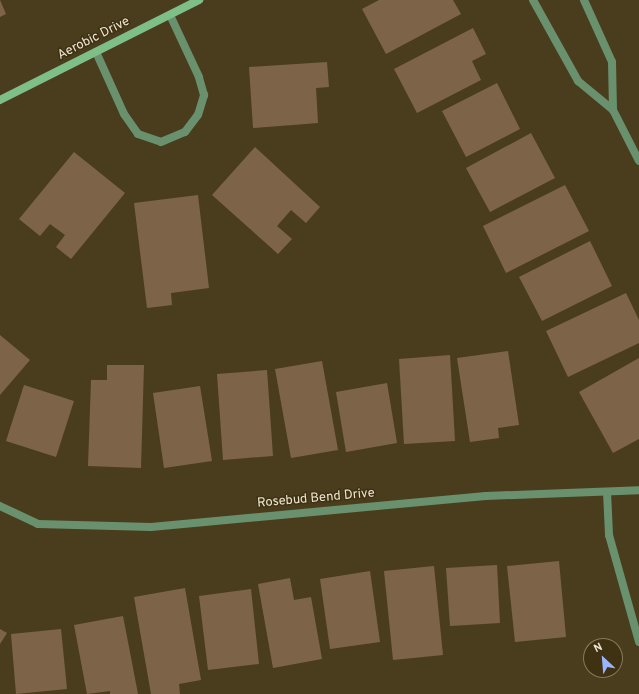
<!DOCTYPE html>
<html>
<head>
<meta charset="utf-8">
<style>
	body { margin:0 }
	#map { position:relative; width:639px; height:694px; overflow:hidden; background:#4a3d1d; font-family:Overpass,sans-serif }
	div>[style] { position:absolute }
	.building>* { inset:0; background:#7d6449 }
	.street>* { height:8px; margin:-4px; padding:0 4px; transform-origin:4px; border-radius:4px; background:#69916e }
	.secondary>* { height:8px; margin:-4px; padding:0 4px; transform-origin:4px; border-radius:4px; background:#7ebf88 }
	span { translate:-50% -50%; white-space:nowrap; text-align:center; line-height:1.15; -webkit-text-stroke:3px #3f3212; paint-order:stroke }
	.street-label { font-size:13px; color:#ede5d3 }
	.north { position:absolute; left:583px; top:638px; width:40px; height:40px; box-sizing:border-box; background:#3f3212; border:1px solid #857a5f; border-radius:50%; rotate:334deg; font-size:11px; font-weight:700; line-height:16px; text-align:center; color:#ede5d3 }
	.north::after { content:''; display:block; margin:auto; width:14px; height:18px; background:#9ab5fd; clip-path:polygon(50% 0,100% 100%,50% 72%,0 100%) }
</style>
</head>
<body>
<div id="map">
	<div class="building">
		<i style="clip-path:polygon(0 0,6px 14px,0 17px)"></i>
		<i style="clip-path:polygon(379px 0,453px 0,461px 14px,386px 54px,362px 9px)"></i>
		<i style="clip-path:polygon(473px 28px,486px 54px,472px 61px,481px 80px,417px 113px,394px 69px)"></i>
		<i style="clip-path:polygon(327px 62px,329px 87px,316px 88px,318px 123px,253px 128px,249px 67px)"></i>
		<i style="clip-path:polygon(497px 83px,520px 129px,466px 157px,442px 111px)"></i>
		<i style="clip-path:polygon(531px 133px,555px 178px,490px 212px,466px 168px)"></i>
		<i style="clip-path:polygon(255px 147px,320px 207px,306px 223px,291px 210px,277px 226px,292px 239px,278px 254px,212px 195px)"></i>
		<i style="clip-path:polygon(74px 152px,125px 193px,71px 259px,56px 247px,65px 235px,50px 224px,40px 236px,19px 219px)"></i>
		<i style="clip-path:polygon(565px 185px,589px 231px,506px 273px,483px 226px)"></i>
		<i style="clip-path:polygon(198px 195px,209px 288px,171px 293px,172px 305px,147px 308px,134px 203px)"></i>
		<i style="clip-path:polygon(590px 241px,612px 286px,542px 321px,519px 277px)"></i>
		<i style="clip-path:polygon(626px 293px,639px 320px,639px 343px,568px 377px,546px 331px)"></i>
		<i style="clip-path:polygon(0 335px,30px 360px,0 395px)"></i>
		<i style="clip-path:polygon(508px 351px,519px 425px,498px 428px,499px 438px,470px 442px,457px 358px)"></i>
		<i style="clip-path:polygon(450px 355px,455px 441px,404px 444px,399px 359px)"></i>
		<i style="clip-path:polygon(639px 358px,639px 439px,613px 453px,579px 392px)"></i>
		<i style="clip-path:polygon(322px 361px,338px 450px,291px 458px,275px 369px)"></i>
		<i style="clip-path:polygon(107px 365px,144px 365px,141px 468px,88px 466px,91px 380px,107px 380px)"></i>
		<i style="clip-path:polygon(267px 370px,273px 456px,223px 460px,217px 374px)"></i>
		<i style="clip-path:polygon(387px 383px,397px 443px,346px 452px,336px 392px)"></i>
		<i style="clip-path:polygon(24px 385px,74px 401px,56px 457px,6px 441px)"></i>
		<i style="clip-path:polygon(200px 386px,212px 461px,164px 468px,153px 393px)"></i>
		<i style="clip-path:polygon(559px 561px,566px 637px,515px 642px,507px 566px)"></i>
		<i style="clip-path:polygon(497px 565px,500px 623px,450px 626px,446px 568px)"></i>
		<i style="clip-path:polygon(434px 566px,443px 655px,393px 660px,384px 571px)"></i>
		<i style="clip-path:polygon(370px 571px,380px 642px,330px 649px,320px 579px)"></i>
		<i style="clip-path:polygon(290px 578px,294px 600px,311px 597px,322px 659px,273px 668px,258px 584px)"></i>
		<i style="clip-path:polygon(185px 588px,201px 680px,179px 684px,180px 694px,151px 694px,134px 597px)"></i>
		<i style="clip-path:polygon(251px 589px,259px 664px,208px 670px,199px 596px)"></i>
		<i style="clip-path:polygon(123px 616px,138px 694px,110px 694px,110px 691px,87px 694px,74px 625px)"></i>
		<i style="clip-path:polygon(0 629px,7px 633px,0 644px)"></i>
		<i style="clip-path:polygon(61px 629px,67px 689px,16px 694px,11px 634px)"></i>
	</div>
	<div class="street">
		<i style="left:533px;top:0;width:93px;rotate:60.9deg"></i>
		<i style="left:578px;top:81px;width:45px;rotate:39.6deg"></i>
		<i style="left:613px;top:110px;width:57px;rotate:63deg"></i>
		<i style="left:584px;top:0;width:68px;rotate:65.7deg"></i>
		<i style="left:612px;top:62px;width:48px;rotate:88.8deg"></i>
		<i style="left:96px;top:52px;width:68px;rotate:65.7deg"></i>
		<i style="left:124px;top:114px;width:24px;rotate:55deg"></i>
		<i style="left:138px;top:134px;width:24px;rotate:19deg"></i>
		<i style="left:161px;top:142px;width:26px;rotate:-23deg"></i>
		<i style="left:185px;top:132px;width:21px;rotate:-53deg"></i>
		<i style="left:198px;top:115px;width:21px;rotate:-73deg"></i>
		<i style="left:204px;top:95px;width:19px;rotate:-106deg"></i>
		<i style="left:199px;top:77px;width:68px;rotate:-115.1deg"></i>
		<i style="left:607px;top:492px;width:43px;rotate:87.3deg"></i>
		<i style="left:609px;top:535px;width:111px;rotate:74.3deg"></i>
		<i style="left:0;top:506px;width:42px;rotate:25.3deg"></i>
		<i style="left:38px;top:524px;width:113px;rotate:1.5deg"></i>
		<i style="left:151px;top:527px;width:336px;rotate:-5.3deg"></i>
		<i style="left:486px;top:496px;width:153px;rotate:-2.2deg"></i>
	</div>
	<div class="secondary">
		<i style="left:0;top:100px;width:223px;rotate:-26.7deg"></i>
	</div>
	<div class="street-label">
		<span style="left:94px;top:39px;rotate:-27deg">Aerobic Drive</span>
		<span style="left:316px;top:499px;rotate:-5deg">Rosebud Bend Drive</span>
	</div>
	<div class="north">N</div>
</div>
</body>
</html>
